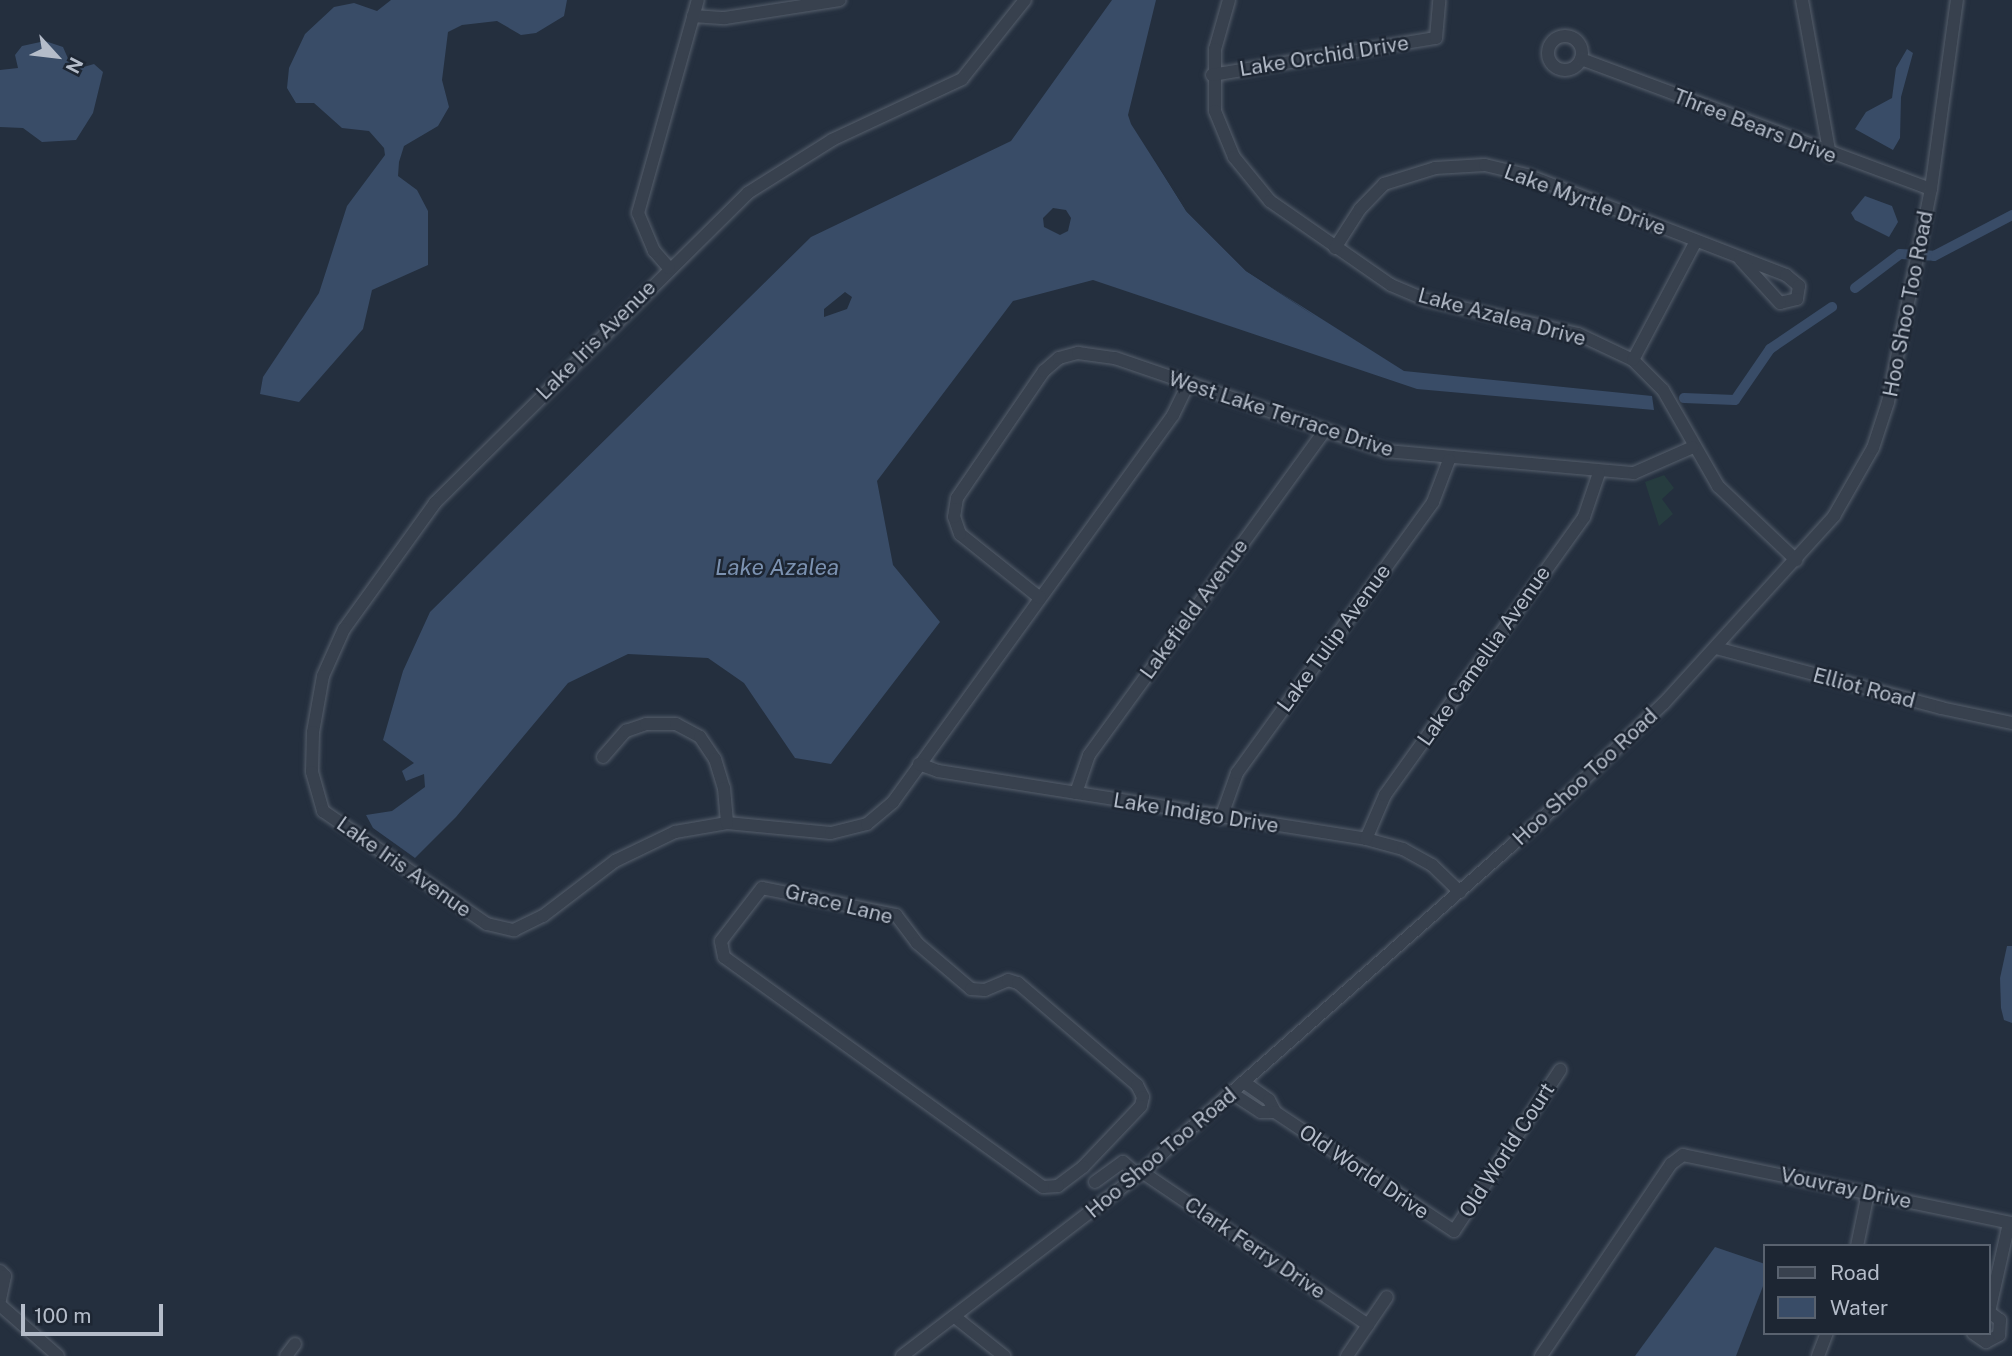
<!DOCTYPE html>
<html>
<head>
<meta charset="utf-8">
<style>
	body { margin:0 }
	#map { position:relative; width:2012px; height:1356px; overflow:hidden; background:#242f3e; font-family:"Public Sans",sans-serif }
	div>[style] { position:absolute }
	.green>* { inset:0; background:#263c3f }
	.water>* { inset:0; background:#394c67 }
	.pier>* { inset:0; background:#242f3e }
	.canal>* { height:10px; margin:-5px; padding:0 5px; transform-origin:5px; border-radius:5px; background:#394c67 }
	.roads { filter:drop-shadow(0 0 2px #565f6c) drop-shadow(0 0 2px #565f6c) }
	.minor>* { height:12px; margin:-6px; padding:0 6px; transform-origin:6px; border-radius:6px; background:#38414e }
	.minor>.ring { margin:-6px; padding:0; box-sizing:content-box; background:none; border:12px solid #38414e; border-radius:50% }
	span { translate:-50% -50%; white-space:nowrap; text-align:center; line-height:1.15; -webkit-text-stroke:5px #1d2633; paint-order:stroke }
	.street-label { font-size:21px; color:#b4bcc9 }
	.water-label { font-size:23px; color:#7c92b1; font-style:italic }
	.legend { position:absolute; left:1763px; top:1244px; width:228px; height:91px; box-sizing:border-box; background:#1d2633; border:2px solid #59626f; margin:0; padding:9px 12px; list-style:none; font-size:21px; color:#b4bcc9 }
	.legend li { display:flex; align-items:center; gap:14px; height:35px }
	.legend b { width:35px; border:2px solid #59626f }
	.north { position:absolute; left:21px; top:21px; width:70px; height:70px; -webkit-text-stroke:5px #1d2633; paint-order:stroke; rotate:117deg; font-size:19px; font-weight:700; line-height:28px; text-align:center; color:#b4bcc9 }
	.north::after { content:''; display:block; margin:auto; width:24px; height:32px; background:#b4bcc9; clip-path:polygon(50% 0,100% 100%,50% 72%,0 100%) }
	.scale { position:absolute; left:21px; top:1304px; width:142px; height:32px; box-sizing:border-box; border:4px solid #b4bcc9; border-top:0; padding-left:9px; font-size:21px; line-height:24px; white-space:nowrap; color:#b4bcc9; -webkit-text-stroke:5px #1d2633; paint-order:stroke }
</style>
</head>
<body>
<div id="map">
	<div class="green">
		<i style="clip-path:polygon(1664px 475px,1674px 488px,1662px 499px,1673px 514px,1659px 526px,1645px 482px)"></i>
	</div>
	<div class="water">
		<i style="clip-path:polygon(391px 0,567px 0,564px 16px,536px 33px,521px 35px,497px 21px,462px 25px,448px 32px,442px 80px,449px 107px,438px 126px,404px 146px,399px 162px,398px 176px,417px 190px,428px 211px,428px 265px,372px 290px,363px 329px,299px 402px,260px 394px,263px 377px,319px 293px,347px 206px,385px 155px,384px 148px,369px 131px,342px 128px,314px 103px,296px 103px,287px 88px,289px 68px,305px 34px,334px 7px,354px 3px,377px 11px)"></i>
		<i style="clip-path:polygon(evenodd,1112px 0,1156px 0,1128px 115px,1131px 124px,1187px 212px,1246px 271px,1404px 371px,1652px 396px,1654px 410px,1417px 389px,1093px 280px,1013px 301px,877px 481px,893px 565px,940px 622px,831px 764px,795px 758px,744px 683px,708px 658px,628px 654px,568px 683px,456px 817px,415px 858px,373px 828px,366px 815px,392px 811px,425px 787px,424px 774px,406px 781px,402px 771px,414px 763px,383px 740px,403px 671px,430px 612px,811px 237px,1011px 141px,1112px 0,1053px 208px,1066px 210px,1071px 218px,1068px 231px,1060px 235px,1044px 227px,1043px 218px,1053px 208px,1112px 0,845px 292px,852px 297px,847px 309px,824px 317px,824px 309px,845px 292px)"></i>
		<i style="clip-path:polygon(45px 41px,63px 47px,73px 70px,94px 64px,103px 72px,93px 113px,76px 140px,42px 142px,23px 128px,0 127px,0 70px,18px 68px,15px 55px,22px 46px)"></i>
		<i style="clip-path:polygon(1907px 49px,1913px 53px,1901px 97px,1900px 138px,1893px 150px,1855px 129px,1866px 112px,1892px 98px,1896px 68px)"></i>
		<i style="clip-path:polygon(1865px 196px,1892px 206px,1898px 222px,1889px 237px,1855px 220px,1851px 213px)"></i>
		<i style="clip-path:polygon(2007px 946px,2012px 946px,2012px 1023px,2004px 1020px,2001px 1008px,2000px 978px)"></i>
		<i style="clip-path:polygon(1715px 1247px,1765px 1264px,1765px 1281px,1736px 1356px,1635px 1356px)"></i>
	</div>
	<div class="pier">
		<i style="clip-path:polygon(1151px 154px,1189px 209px,1225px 249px,1247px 270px,1316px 317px,1246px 271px,1186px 211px)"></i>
	</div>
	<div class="canal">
		<i style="left:1855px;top:288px;width:56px;rotate:-37.1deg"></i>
		<i style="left:1900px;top:254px;width:34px;rotate:3deg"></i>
		<i style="left:1934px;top:256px;width:88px;rotate:-27.7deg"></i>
		<i style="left:1684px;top:398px;width:51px;rotate:2.2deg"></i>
		<i style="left:1735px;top:400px;width:62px;rotate:-55.5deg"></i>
		<i style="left:1770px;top:349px;width:75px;rotate:-34.1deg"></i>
	</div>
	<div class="roads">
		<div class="minor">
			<i style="left:1025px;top:0;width:101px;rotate:128.6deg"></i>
			<i style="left:962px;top:79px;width:144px;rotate:154.9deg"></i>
			<i style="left:832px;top:140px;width:99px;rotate:147.8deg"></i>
			<i style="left:748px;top:193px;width:441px;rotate:135.3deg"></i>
			<i style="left:435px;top:503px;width:155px;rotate:125.8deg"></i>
			<i style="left:344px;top:629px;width:51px;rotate:114.1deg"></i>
			<i style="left:323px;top:676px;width:57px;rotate:100.1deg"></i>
			<i style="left:313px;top:732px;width:40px;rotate:91.4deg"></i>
			<i style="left:312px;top:772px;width:41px;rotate:74.2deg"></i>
			<i style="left:323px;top:811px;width:199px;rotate:34.6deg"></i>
			<i style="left:487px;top:924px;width:28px;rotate:13deg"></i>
			<i style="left:514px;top:930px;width:32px;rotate:-26deg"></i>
			<i style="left:543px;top:916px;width:91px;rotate:-37.4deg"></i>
			<i style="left:615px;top:861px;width:67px;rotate:-25.8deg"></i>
			<i style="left:675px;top:832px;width:53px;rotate:-9.8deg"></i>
			<i style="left:727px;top:823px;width:104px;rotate:5.5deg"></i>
			<i style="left:831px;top:833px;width:37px;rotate:-14deg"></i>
			<i style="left:867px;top:824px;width:34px;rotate:-40deg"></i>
			<i style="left:893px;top:802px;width:478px;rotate:-54.1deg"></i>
			<i style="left:1173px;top:415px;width:34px;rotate:-64deg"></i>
			<i style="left:1229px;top:0;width:51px;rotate:105.9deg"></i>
			<i style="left:1215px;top:49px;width:62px;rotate:90deg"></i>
			<i style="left:1215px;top:111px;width:50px;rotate:67.6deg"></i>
			<i style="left:1234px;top:157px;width:57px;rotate:50.7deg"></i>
			<i style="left:1270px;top:201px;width:147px;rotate:34.8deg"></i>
			<i style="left:1391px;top:285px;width:39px;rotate:23deg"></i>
			<i style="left:1427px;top:300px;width:155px;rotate:12.7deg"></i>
			<i style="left:1578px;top:334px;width:61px;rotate:25.3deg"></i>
			<i style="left:1633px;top:360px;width:42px;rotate:45deg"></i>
			<i style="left:1663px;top:390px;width:111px;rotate:60.2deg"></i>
			<i style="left:1718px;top:486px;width:108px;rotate:43.5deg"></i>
			<i style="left:1802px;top:0;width:158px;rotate:79.8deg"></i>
			<i style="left:693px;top:16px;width:32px;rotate:4deg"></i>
			<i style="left:725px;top:18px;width:116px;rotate:-8.9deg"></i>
			<i class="ring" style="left:1548px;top:36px;width:22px;height:22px"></i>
			<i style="left:1581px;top:59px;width:373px;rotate:20.4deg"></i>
			<i style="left:1212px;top:75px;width:227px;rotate:-9.4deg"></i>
			<i style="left:1436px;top:38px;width:38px;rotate:-85deg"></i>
			<i style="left:1335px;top:248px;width:46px;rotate:-57.3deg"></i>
			<i style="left:1360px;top:209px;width:35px;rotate:-46deg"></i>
			<i style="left:1384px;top:184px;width:53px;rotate:-17.4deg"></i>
			<i style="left:1435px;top:168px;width:50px;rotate:-3.4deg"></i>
			<i style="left:1485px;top:165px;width:43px;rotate:13.4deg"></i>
			<i style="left:1527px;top:175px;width:278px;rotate:21.1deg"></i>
			<i style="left:1786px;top:275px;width:17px;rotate:40deg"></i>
			<i style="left:1799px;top:286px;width:13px;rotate:99deg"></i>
			<i style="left:1797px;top:299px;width:17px;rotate:167deg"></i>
			<i style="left:1780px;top:303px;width:59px;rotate:-132.3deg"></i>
			<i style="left:669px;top:268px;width:23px;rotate:-131deg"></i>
			<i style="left:654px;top:251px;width:41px;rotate:-112.8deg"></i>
			<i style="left:638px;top:213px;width:221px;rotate:-74.3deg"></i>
			<i style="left:1633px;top:360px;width:135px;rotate:-62.1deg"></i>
			<i style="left:1040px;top:598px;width:102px;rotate:-141.3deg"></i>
			<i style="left:960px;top:534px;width:18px;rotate:-109deg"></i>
			<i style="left:954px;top:517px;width:19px;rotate:-81deg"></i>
			<i style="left:957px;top:498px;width:154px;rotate:-55.6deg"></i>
			<i style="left:1044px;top:371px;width:20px;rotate:-41deg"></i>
			<i style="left:1059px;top:358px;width:20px;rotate:-15deg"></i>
			<i style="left:1078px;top:353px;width:37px;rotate:8deg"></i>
			<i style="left:1115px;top:358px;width:287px;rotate:18.9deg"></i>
			<i style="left:1386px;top:451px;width:249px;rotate:5.1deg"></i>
			<i style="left:1634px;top:473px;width:64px;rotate:-23.8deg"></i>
			<i style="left:1716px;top:648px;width:233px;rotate:14.9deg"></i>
			<i style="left:1941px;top:708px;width:73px;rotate:11.9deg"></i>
			<i style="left:603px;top:757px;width:35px;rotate:-49deg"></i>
			<i style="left:626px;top:731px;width:21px;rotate:-19deg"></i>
			<i style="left:646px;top:724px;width:30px"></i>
			<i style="left:676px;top:724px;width:27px;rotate:28deg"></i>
			<i style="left:700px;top:737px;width:27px;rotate:56deg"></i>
			<i style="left:715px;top:759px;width:30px;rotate:73deg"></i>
			<i style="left:724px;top:788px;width:35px;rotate:85deg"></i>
			<i style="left:919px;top:764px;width:20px;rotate:20deg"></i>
			<i style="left:938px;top:771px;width:433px;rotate:9deg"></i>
			<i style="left:1366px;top:839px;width:38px;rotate:15deg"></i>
			<i style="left:1403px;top:849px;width:33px;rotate:29deg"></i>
			<i style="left:1432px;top:865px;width:39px;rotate:44deg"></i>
			<i style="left:1076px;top:793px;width:40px;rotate:-71.1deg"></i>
			<i style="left:1089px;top:755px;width:400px;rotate:-54deg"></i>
			<i style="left:1221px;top:818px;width:48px;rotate:-70.4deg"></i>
			<i style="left:1237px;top:773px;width:334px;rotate:-54.1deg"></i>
			<i style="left:1433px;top:502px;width:45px;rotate:-69.1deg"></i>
			<i style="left:1366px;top:839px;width:48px;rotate:-66.6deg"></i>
			<i style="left:1385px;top:795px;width:342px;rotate:-54.4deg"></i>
			<i style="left:1584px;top:517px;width:46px;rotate:-71.2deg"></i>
			<i style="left:762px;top:888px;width:137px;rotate:11.4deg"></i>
			<i style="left:896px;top:915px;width:35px;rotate:53deg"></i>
			<i style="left:917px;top:943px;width:71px;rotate:40.4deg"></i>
			<i style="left:971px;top:989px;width:14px;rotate:4deg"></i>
			<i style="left:985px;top:990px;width:25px;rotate:-23deg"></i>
			<i style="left:1008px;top:980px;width:10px;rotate:17deg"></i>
			<i style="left:1018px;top:983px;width:157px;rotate:40.6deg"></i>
			<i style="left:1137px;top:1085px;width:13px;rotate:63deg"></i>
			<i style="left:1143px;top:1097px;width:9px;rotate:103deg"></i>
			<i style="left:1141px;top:1106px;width:84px;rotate:133.6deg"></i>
			<i style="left:1083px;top:1167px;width:31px;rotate:143deg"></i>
			<i style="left:1058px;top:1186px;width:15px;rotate:176deg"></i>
			<i style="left:1043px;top:1187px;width:393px;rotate:-144.2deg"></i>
			<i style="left:724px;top:957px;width:16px;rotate:-101deg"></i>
			<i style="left:721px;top:941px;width:67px;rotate:-52.3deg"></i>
			<i style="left:1245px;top:1083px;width:29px;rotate:35deg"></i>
			<i style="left:1269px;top:1100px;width:13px;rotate:63deg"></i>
			<i style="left:1233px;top:1094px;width:33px;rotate:33deg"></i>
			<i style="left:1261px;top:1112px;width:14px"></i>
			<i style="left:1275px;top:1112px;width:215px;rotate:33.6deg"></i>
			<i style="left:1454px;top:1231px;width:193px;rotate:-56.6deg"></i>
			<i style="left:1142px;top:1172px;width:273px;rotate:34.1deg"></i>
			<i style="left:1095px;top:1182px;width:34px;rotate:-36deg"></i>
			<i style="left:1123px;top:1162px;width:20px;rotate:41deg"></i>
			<i style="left:1857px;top:1246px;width:54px;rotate:-78.3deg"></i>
			<i style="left:0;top:1271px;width:7px;rotate:45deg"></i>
			<i style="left:5px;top:1276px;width:25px;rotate:102deg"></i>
			<i style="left:0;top:1305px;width:77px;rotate:41.3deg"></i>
			<i style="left:1989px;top:1312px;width:91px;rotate:-77.3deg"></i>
			<i style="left:955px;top:1317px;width:63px;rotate:38.5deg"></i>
			<i style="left:1973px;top:1333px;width:16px;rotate:35deg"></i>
			<i style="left:1986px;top:1342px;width:15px;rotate:-28deg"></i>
			<i style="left:1999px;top:1335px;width:15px;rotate:-86deg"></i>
			<i style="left:2000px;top:1320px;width:14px;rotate:-144deg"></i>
			<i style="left:286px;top:1356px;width:15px;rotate:-53deg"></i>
			<i style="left:902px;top:1356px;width:297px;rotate:-37.5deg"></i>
			<i style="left:1138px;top:1175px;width:555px;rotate:-41.42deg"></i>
			<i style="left:1554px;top:808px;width:152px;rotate:-43.7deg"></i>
			<i style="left:1664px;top:703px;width:253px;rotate:-47.7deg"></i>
			<i style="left:1834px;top:516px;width:78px;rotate:-60.2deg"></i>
			<i style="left:1873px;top:448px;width:48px;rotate:-71.9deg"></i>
			<i style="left:1888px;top:402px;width:217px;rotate:-78.6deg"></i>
			<i style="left:1931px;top:189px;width:191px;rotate:-82.2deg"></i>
			<i style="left:1347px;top:1356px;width:71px;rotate:-55.9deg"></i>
			<i style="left:1541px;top:1356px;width:232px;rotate:-55.9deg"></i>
			<i style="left:1671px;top:1164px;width:15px;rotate:-37deg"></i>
			<i style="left:1683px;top:1155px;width:336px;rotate:11.7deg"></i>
			<i style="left:1818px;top:1356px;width:25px;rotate:-69deg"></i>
		</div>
	</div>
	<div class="street-label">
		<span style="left:1324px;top:56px;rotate:-9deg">Lake Orchid Drive</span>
		<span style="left:1755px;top:126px;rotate:21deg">Three Bears Drive</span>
		<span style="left:1585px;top:200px;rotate:20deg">Lake Myrtle Drive</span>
		<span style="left:1908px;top:304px;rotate:-79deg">Hoo Shoo Too Road</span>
		<span style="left:1502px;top:317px;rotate:15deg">Lake Azalea Drive</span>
		<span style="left:596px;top:340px;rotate:-45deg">Lake Iris Avenue</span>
		<span style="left:1281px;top:414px;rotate:18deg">West Lake Terrace Drive</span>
		<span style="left:1194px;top:609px;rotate:-54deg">Lakefield Avenue</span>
		<span style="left:1334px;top:638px;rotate:-54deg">Lake Tulip Avenue</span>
		<span style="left:1484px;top:656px;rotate:-55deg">Lake Camellia Avenue</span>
		<span style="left:1864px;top:688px;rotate:15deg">Elliot Road</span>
		<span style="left:1585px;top:777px;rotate:-43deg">Hoo Shoo Too Road</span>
		<span style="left:1196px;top:813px;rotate:9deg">Lake Indigo Drive</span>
		<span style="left:404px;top:867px;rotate:35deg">Lake Iris Avenue</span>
		<span style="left:839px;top:904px;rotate:14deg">Grace Lane</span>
		<span style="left:1507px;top:1150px;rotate:-57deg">Old World Court</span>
		<span style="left:1161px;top:1153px;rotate:-40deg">Hoo Shoo Too Road</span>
		<span style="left:1364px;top:1172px;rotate:34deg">Old World Drive</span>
		<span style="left:1846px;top:1188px;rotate:12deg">Vouvray Drive</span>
		<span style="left:1255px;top:1248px;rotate:34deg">Clark Ferry Drive</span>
	</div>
	<div class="water-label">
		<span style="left:777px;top:567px">Lake Azalea</span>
	</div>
	<ul class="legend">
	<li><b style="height:9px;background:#38414e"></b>Road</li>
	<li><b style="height:19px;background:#394c67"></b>Water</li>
	</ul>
	<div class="north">N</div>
	<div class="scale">100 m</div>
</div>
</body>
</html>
